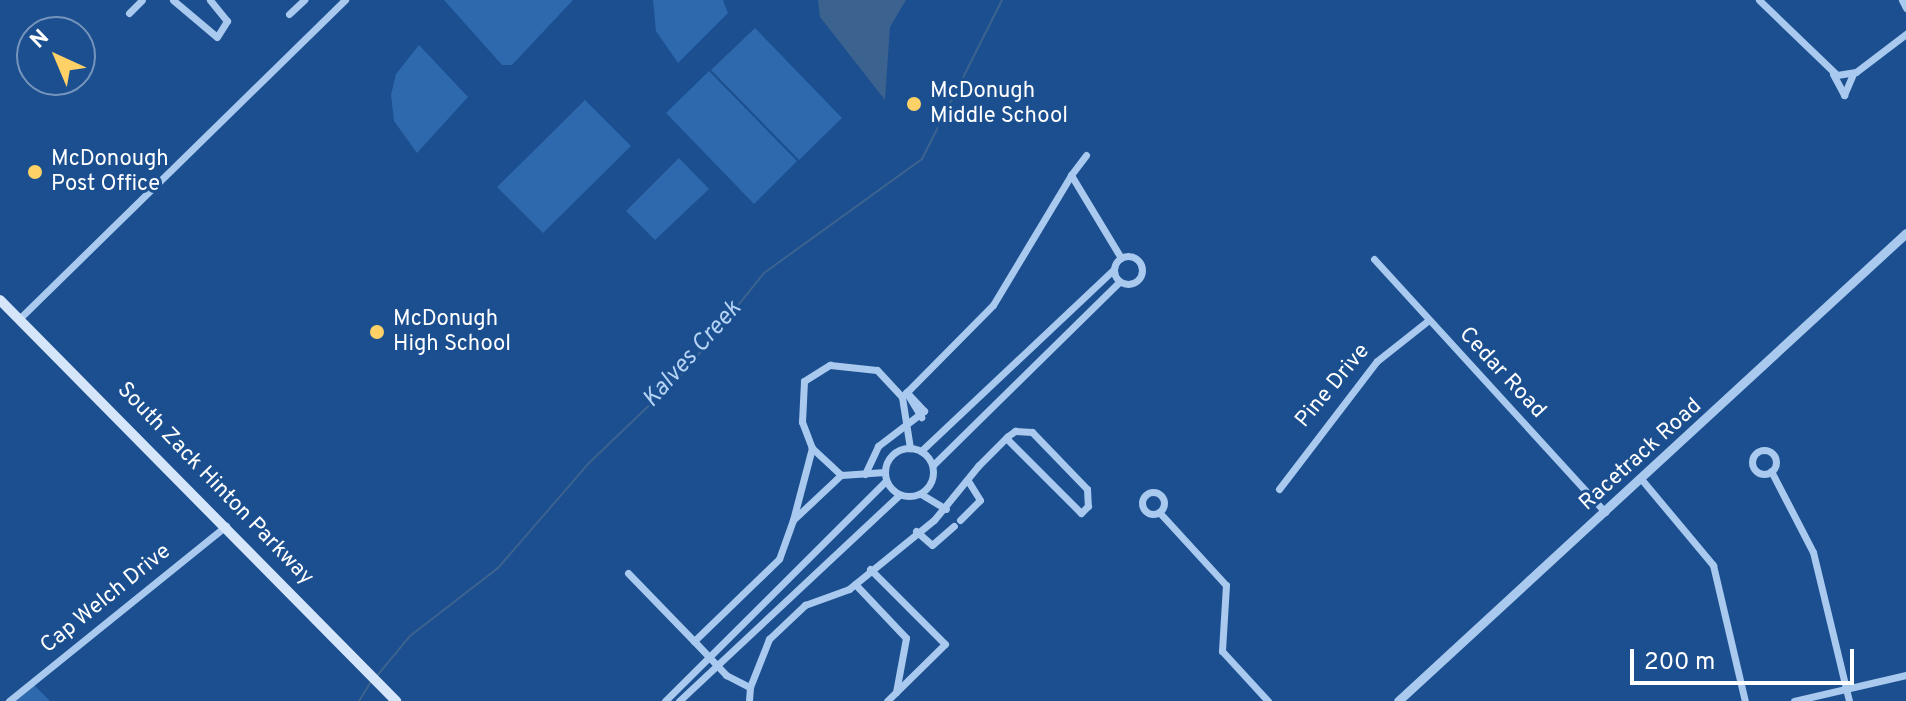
<!DOCTYPE html>
<html>
<head>
<meta charset="utf-8">
<style>
	body { margin:0 }
	#map { position:relative; width:1906px; height:701px; overflow:hidden; background:#1b4f8f; font-family:Overpass,sans-serif }
	div>[style] { position:absolute }
	.green>* { inset:0; background:#2e69ad }
	.water>* { inset:0; background:#3c6290 }
	.stream>* { height:2px; margin:-1px; padding:0 1px; transform-origin:1px; border-radius:1px; background:#3c6290 }
	.minor>* { height:7px; margin:-3.5px; padding:0 3.5px; transform-origin:3.5px; border-radius:3.5px; background:#a9c9ee }
	.minor>.ring { margin:-3.5px; padding:0; box-sizing:content-box; background:none; border:7px solid #a9c9ee; border-radius:50% }
	.tertiary>* { height:9px; margin:-4.5px; padding:0 4.5px; transform-origin:4.5px; border-radius:4.5px; background:#a9c9ee }
	.secondary>* { height:10px; margin:-5px; padding:0 5px; transform-origin:5px; border-radius:5px; background:#d6e6fa }
	.dots>* { width:22px; height:22px; translate:-50% -50%; box-sizing:border-box; border:4px solid #1b4f8f; border-radius:50% }
	span { translate:-50% -50%; white-space:nowrap; text-align:center; line-height:1.15; -webkit-text-stroke:6px #1b4f8f; paint-order:stroke }
	.poi-label { font-size:22px; color:#fff }
	.left { translate:0 -50%; text-align:left }
	.street-label { font-size:22px; color:#fff }
	.water-label { font-size:24px; color:#b5d3f5; font-style:italic }
	.north { position:absolute; left:16px; top:16px; width:80px; height:80px; box-sizing:border-box; background:#1b4f8f; border:2px solid #7695bc; border-radius:50%; rotate:316deg; font-size:22px; font-weight:700; line-height:32px; text-align:center; color:#fff }
	.north::after { content:''; display:block; margin:auto; width:28px; height:36px; background:#ffd166; clip-path:polygon(50% 0,100% 100%,50% 72%,0 100%) }
	.scale { position:absolute; left:1630px; top:649px; width:224px; height:36px; box-sizing:border-box; border:4px solid #fff; border-top:0; padding-left:10px; font-size:24px; line-height:28px; white-space:nowrap; color:#fff; -webkit-text-stroke:6px #1b4f8f; paint-order:stroke }
</style>
</head>
<body>
<div id="map">
	<div class="green">
		<i style="clip-path:polygon(444px 0,573px 0,512px 65px,502px 65px)"></i>
		<i style="clip-path:polygon(653px 0,723px 0,728px 13px,678px 63px,656px 31px)"></i>
		<i style="clip-path:polygon(755px 28px,842px 118px,799px 160px,711px 70px)"></i>
		<i style="clip-path:polygon(419px 45px,468px 97px,417px 153px,394px 121px,391px 95px,396px 74px)"></i>
		<i style="clip-path:polygon(709px 71px,797px 161px,754px 204px,666px 113px)"></i>
		<i style="clip-path:polygon(585px 100px,631px 146px,543px 233px,497px 187px)"></i>
		<i style="clip-path:polygon(679px 158px,709px 189px,655px 240px,626px 211px)"></i>
		<i style="clip-path:polygon(34px 685px,50px 701px,14px 701px)"></i>
	</div>
	<div class="water">
		<i style="clip-path:polygon(818px 0,906px 0,890px 27px,885px 100px,820px 17px)"></i>
	</div>
	<div class="stream">
		<i style="left:376px;top:677px;width:53px;rotate:-50.3deg"></i>
		<i style="left:410px;top:636px;width:111px;rotate:-37.7deg"></i>
		<i style="left:498px;top:568px;width:139px;rotate:-49.1deg"></i>
		<i style="left:589px;top:463px;width:134px;rotate:-43.8deg"></i>
		<i style="left:686px;top:370px;width:124px;rotate:-51.2deg"></i>
		<i style="left:764px;top:273px;width:195px;rotate:-35.8deg"></i>
		<i style="left:922px;top:159px;width:178px;rotate:-63.3deg"></i>
		<i style="left:359px;top:701px;width:22px;rotate:-58deg"></i>
	</div>
	<div class="minor">
		<i style="left:173px;top:0;width:57px;rotate:40.1deg"></i>
		<i style="left:217px;top:37px;width:19px;rotate:-58deg"></i>
		<i style="left:227px;top:21px;width:27px;rotate:-129deg"></i>
		<i style="left:1759px;top:0;width:108px;rotate:43.9deg"></i>
		<i style="left:1837px;top:75px;width:19px;rotate:-9deg"></i>
		<i style="left:1856px;top:72px;width:63px;rotate:-37.2deg"></i>
		<i style="left:1902px;top:0;width:9px;rotate:63deg"></i>
		<i style="left:129px;top:13px;width:18px;rotate:-45deg"></i>
		<i style="left:289px;top:14px;width:21px;rotate:-43deg"></i>
		<i style="left:1833px;top:74px;width:24px;rotate:62deg"></i>
		<i style="left:1844px;top:95px;width:23px;rotate:-67deg"></i>
		<i style="left:1071px;top:175px;width:25px;rotate:-53deg"></i>
		<i class="ring" style="left:1114px;top:256px;width:21px;height:21px"></i>
		<i style="left:1374px;top:259px;width:343px;rotate:47.6deg"></i>
		<i style="left:20px;top:318px;width:455px;rotate:-44.4deg"></i>
		<i style="left:908px;top:395px;width:26px;rotate:59deg"></i>
		<i style="left:902px;top:397px;width:129px;rotate:-45.3deg"></i>
		<i style="left:993px;top:305px;width:152px;rotate:-59deg"></i>
		<i style="left:1071px;top:175px;width:97px;rotate:58.9deg"></i>
		<i class="ring" style="left:885px;top:448px;width:41px;height:41px"></i>
		<i style="left:812px;top:448px;width:74px;rotate:104.8deg"></i>
		<i style="left:793px;top:520px;width:66px;rotate:-43.2deg"></i>
		<i class="ring" style="left:1752px;top:450px;width:17px;height:17px"></i>
		<i style="left:921px;top:451px;width:265px;rotate:-43.3deg"></i>
		<i style="left:933px;top:465px;width:261px;rotate:-44.5deg"></i>
		<i style="left:1771px;top:471px;width:91px;rotate:62.6deg"></i>
		<i style="left:1813px;top:552px;width:153px;rotate:76.4deg"></i>
		<i style="left:885px;top:472px;width:44px;rotate:176.1deg"></i>
		<i style="left:841px;top:475px;width:40px;rotate:-137deg"></i>
		<i style="left:812px;top:448px;width:28px;rotate:-111deg"></i>
		<i style="left:802px;top:422px;width:41px;rotate:-87.2deg"></i>
		<i style="left:804px;top:381px;width:31px;rotate:-32deg"></i>
		<i style="left:830px;top:365px;width:47px;rotate:6.1deg"></i>
		<i style="left:877px;top:370px;width:37px;rotate:47deg"></i>
		<i style="left:902px;top:397px;width:52px;rotate:81.1deg"></i>
		<i style="left:865px;top:474px;width:31px;rotate:-65deg"></i>
		<i style="left:878px;top:446px;width:58px;rotate:-37.3deg"></i>
		<i style="left:924px;top:411px;width:26px;rotate:-133deg"></i>
		<i style="left:1642px;top:480px;width:111px;rotate:50.1deg"></i>
		<i style="left:1713px;top:565px;width:140px;rotate:76.8deg"></i>
		<i style="left:1279px;top:489px;width:161px;rotate:-52.6deg"></i>
		<i style="left:1377px;top:361px;width:66px;rotate:-38.3deg"></i>
		<i class="ring" style="left:1142px;top:492px;width:15px;height:15px"></i>
		<i style="left:921px;top:494px;width:29px;rotate:31deg"></i>
		<i style="left:1159px;top:512px;width:99px;rotate:47.5deg"></i>
		<i style="left:1226px;top:585px;width:66px;rotate:93.5deg"></i>
		<i style="left:1222px;top:651px;width:68px;rotate:47.4deg"></i>
		<i style="left:793px;top:520px;width:41px;rotate:109.7deg"></i>
		<i style="left:779px;top:559px;width:118px;rotate:136deg"></i>
		<i style="left:694px;top:641px;width:47px;rotate:46.7deg"></i>
		<i style="left:726px;top:675px;width:27px;rotate:27deg"></i>
		<i style="left:750px;top:687px;width:52px;rotate:-68.4deg"></i>
		<i style="left:769px;top:639px;width:50px;rotate:-43.4deg"></i>
		<i style="left:805px;top:605px;width:47px;rotate:-20deg"></i>
		<i style="left:849px;top:589px;width:109px;rotate:-39.1deg"></i>
		<i style="left:934px;top:520px;width:70px;rotate:-50.8deg"></i>
		<i style="left:978px;top:466px;width:42px;rotate:-45deg"></i>
		<i style="left:1008px;top:436px;width:9px;rotate:-36deg"></i>
		<i style="left:1015px;top:431px;width:17px;rotate:3deg"></i>
		<i style="left:1032px;top:432px;width:79px;rotate:46deg"></i>
		<i style="left:1087px;top:489px;width:17px;rotate:87deg"></i>
		<i style="left:1088px;top:506px;width:10px;rotate:135deg"></i>
		<i style="left:1081px;top:513px;width:106px;rotate:-135deg"></i>
		<i style="left:960px;top:520px;width:28px;rotate:-45deg"></i>
		<i style="left:980px;top:500px;width:22px;rotate:-122deg"></i>
		<i style="left:916px;top:531px;width:21px;rotate:41deg"></i>
		<i style="left:932px;top:545px;width:29px;rotate:-41deg"></i>
		<i style="left:870px;top:569px;width:106px;rotate:45deg"></i>
		<i style="left:945px;top:644px;width:81px;rotate:135.5deg"></i>
		<i style="left:628px;top:573px;width:95px;rotate:45.9deg"></i>
		<i style="left:855px;top:584px;width:74px;rotate:46.6deg"></i>
		<i style="left:906px;top:638px;width:55px;rotate:100.5deg"></i>
		<i style="left:9px;top:701px;width:279px;rotate:-38.9deg"></i>
		<i style="left:665px;top:701px;width:312px;rotate:-44.9deg"></i>
		<i style="left:679px;top:701px;width:301px;rotate:-43.1deg"></i>
		<i style="left:749px;top:701px;width:14px;rotate:-86deg"></i>
		<i style="left:1794px;top:701px;width:115px;rotate:-13.1deg"></i>
	</div>
	<div class="tertiary">
		<i style="left:1398px;top:701px;width:691px;rotate:-42.65deg"></i>
	</div>
	<div class="secondary">
		<i style="left:0;top:300px;width:564px;rotate:45.36deg"></i>
	</div>
	<div class="dots">
		<i style="left:914px;top:104px;background:#ffd166"></i>
		<i style="left:35px;top:172px;background:#ffd166"></i>
		<i style="left:377px;top:332px;background:#ffd166"></i>
	</div>
	<div class="poi-label">
		<span class="left" style="left:930px;top:104px">McDonugh<br>Middle School</span>
		<span class="left" style="left:51px;top:172px">McDonough<br>Post Office</span>
		<span class="left" style="left:393px;top:332px">McDonugh<br>High School</span>
	</div>
	<div class="street-label">
		<span style="left:1502px;top:373px;rotate:47deg">Cedar Road</span>
		<span style="left:1333px;top:386px;rotate:-50deg">Pine Drive</span>
		<span style="left:1641px;top:455px;rotate:-42deg">Racetrack Road</span>
		<span style="left:215px;top:484px;rotate:46deg">South Zack Hinton Parkway</span>
		<span style="left:106px;top:599px;rotate:-39deg">Cap Welch Drive</span>
	</div>
	<div class="water-label">
		<span style="left:693px;top:355px;rotate:-48deg">Kalves Creek</span>
	</div>
	<div class="north">N</div>
	<div class="scale">200 m</div>
</div>
</body>
</html>
